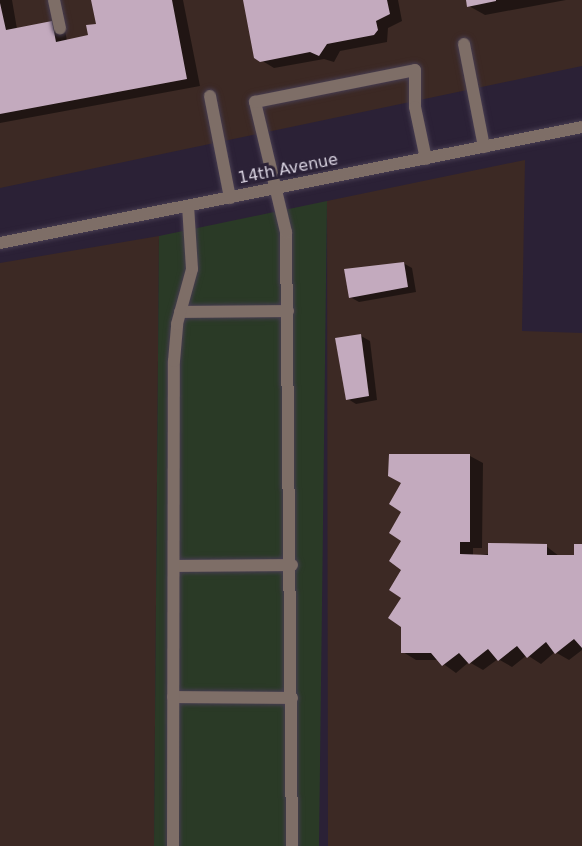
<!DOCTYPE html>
<html>
<head>
<meta charset="utf-8">
<style>
	body { margin:0 }
	#map { position:relative; width:582px; height:846px; overflow:hidden; background:#2b2136; font-family:"DejaVu Sans",sans-serif }
	div>[style] { position:absolute }
	.industrial>* { inset:0; background:#3c2924 }
	.green>* { inset:0; background:#2a3a26 }
	.shadow>* { inset:0; background:#0007 }
	.building>* { inset:0; background:#c3aabe }
	.roads { filter:drop-shadow(0 0 2px #473d51) drop-shadow(0 0 2px #473d51) }
	.service>* { height:12px; margin:-6px; padding:0 6px; transform-origin:6px; border-radius:6px; background:#7e6e67 }
	.minor>* { height:12px; margin:-6px; padding:0 6px; transform-origin:6px; border-radius:6px; background:#7e6e67 }
	span { translate:-50% -50%; white-space:nowrap; text-align:center; line-height:1.15; -webkit-text-stroke:6px #2b2136; paint-order:stroke }
	.street-label { font-size:16px; color:#d8d2e0 }
</style>
</head>
<body>
<div id="map">
	<div class="industrial">
		<i style="clip-path:polygon(0 0,582px 0,582px 66px,0 188px)"></i>
		<i style="clip-path:polygon(525px 160px,522px 331px,582px 333px,582px 846px,328px 846px,327px 201px)"></i>
		<i style="clip-path:polygon(159px 236px,154px 846px,0 846px,0 263px)"></i>
	</div>
	<div class="green">
		<i style="clip-path:polygon(327px 201px,319px 846px,154px 846px,159px 236px)"></i>
	</div>
	<div class="shadow">
		<i style="clip-path:polygon(0 0,12px 0,17px 29px,52px 23px,65px 30px,67px 41px,90px 37px,98px 25px,93px 0,183px 0,200px 86px,0 123px)"></i>
		<i style="clip-path:polygon(245px 0,398px 0,402px 21px,388px 28px,387px 42px,340px 51px,334px 62px,324px 59px,274px 68px,256px 57px)"></i>
		<i style="clip-path:polygon(467px 0,566px 0,485px 15px,469px 6px)"></i>
		<i style="clip-path:polygon(403px 263px,412px 268px,416px 292px,359px 302px,350px 297px)"></i>
		<i style="clip-path:polygon(361px 336px,370px 341px,377px 400px,356px 404px,348px 399px)"></i>
		<i style="clip-path:polygon(470px 456px,483px 463px,482px 548px,473px 548px,473px 556px,546px 546px,559px 556px,575px 557px,582px 545px,582px 650px,569px 660px,555px 652px,541px 664px,527px 655px,512px 667px,498px 659px,483px 670px,469px 662px,456px 673px,438px 660px,416px 660px,403px 652px,403px 511px)"></i>
	</div>
	<div class="building">
		<i style="clip-path:polygon(91px 0,172px 0,187px 79px,0 114px,0 3px,6px 30px,52px 21px,56px 42px,88px 35px,86px 25px,96px 24px)"></i>
		<i style="clip-path:polygon(243px 0,387px 0,390px 14px,376px 21px,378px 30px,374px 35px,327px 44px,319px 56px,310px 52px,260px 62px,254px 58px)"></i>
		<i style="clip-path:polygon(466px 0,496px 0,496px 1px,467px 7px)"></i>
		<i style="clip-path:polygon(404px 262px,408px 287px,349px 298px,344px 269px)"></i>
		<i style="clip-path:polygon(361px 334px,369px 396px,346px 400px,335px 338px)"></i>
		<i style="clip-path:polygon(389px 454px,470px 454px,470px 542px,460px 542px,460px 554px,488px 555px,488px 543px,547px 544px,547px 555px,574px 555px,574px 544px,582px 544px,582px 648px,574px 639px,555px 654px,546px 642px,527px 658px,517px 646px,498px 661px,488px 649px,469px 664px,459px 653px,442px 666px,431px 653px,401px 653px,401px 627px,388px 618px,401px 598px,389px 590px,401px 570px,389px 561px,401px 541px,389px 533px,401px 512px,389px 504px,401px 483px,388px 476px)"></i>
	</div>
	<div class="roads">
		<div class="service">
			<i style="left:54px;top:0;width:29px;rotate:78deg"></i>
			<i style="left:464px;top:44px;width:105px;rotate:79deg"></i>
			<i style="left:210px;top:96px;width:104px;rotate:78.9deg"></i>
			<i style="left:180px;top:312px;width:108px;rotate:-0.5deg"></i>
			<i style="left:174px;top:566px;width:118px;rotate:-0.5deg"></i>
			<i style="left:173px;top:697px;width:119px;rotate:0.5deg"></i>
			<i style="left:173px;top:846px;width:485px;rotate:-89.9deg"></i>
			<i style="left:174px;top:361px;width:37px;rotate:-85deg"></i>
			<i style="left:177px;top:324px;width:57px;rotate:-74.7deg"></i>
			<i style="left:192px;top:269px;width:63px;rotate:-93.6deg"></i>
			<i style="left:292px;top:846px;width:614px;rotate:-90.56deg"></i>
			<i style="left:286px;top:232px;width:134px;rotate:-103.4deg"></i>
			<i style="left:255px;top:102px;width:163px;rotate:-11.3deg"></i>
			<i style="left:415px;top:70px;width:37px;rotate:90deg"></i>
			<i style="left:415px;top:107px;width:53px;rotate:78.1deg"></i>
		</div>
		<div class="minor">
			<i style="left:0;top:243px;width:593px;rotate:-11.27deg"></i>
		</div>
	</div>
	<div class="street-label">
		<span style="left:288px;top:169px;rotate:-11deg">14th Avenue</span>
	</div>
</div>
</body>
</html>
